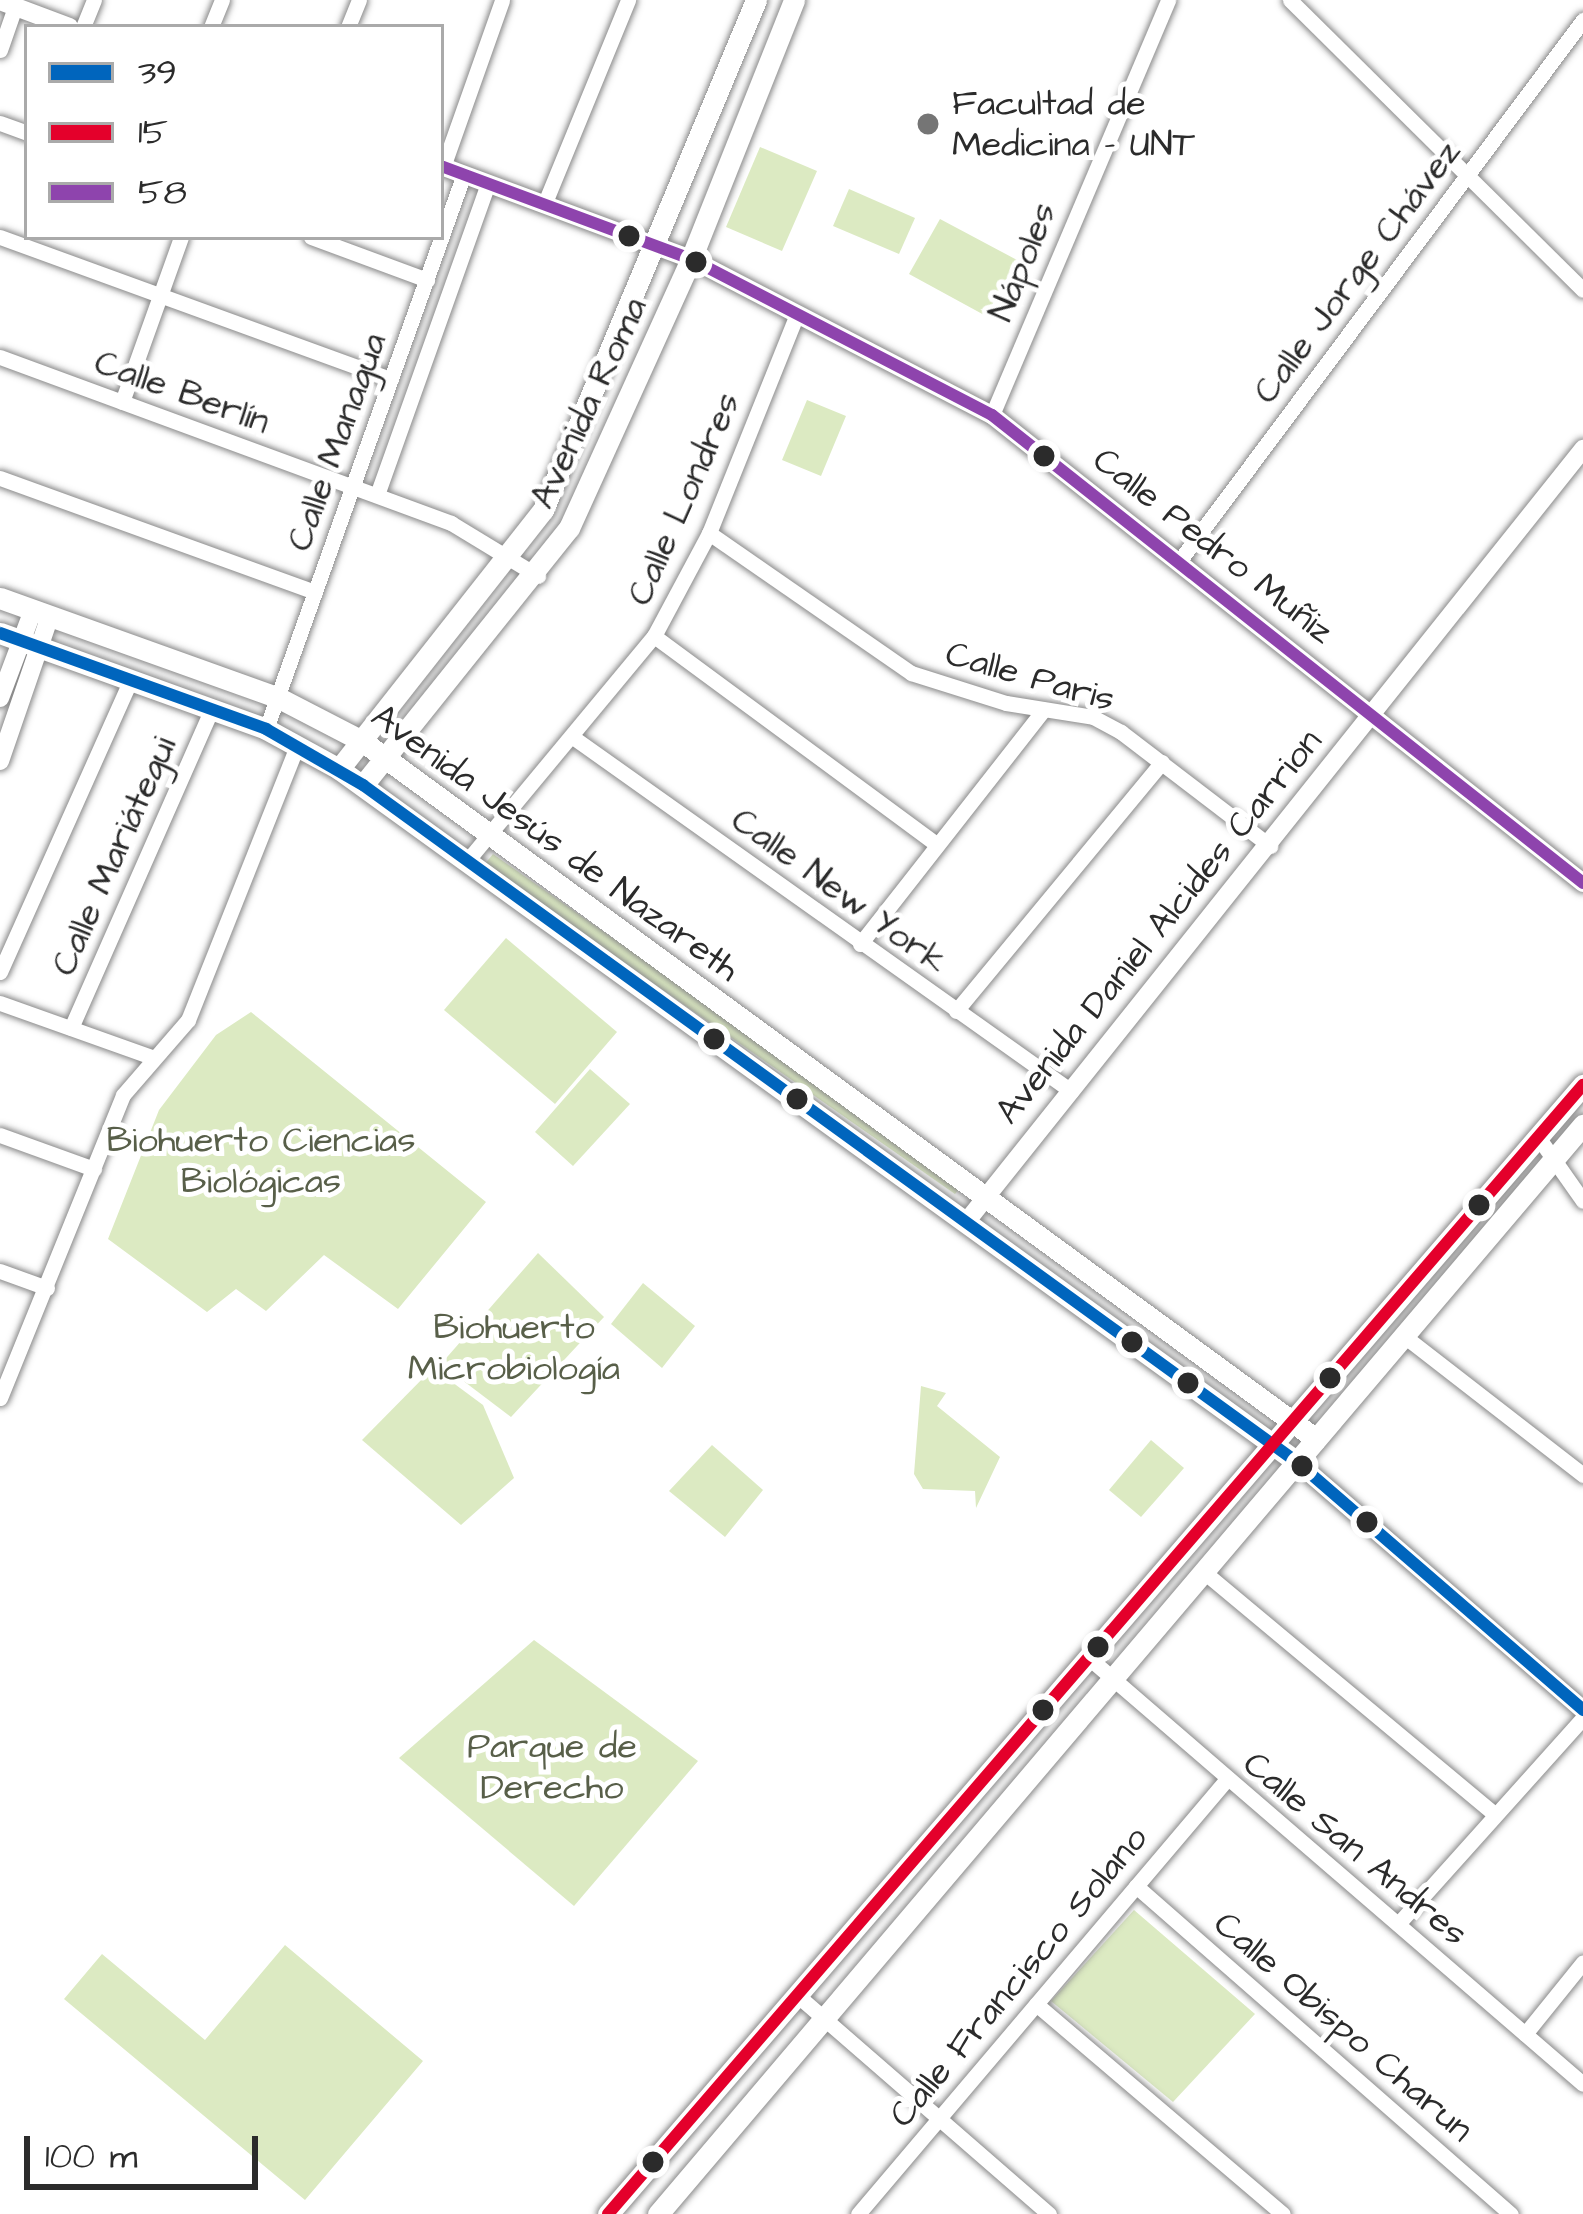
<!DOCTYPE html>
<html>
<head>
<meta charset="utf-8">
<style>
	body { margin:0 }
	#map { position:relative; width:1583px; height:2214px; overflow:hidden; background:#fff; font-family:"Architects Daughter",sans-serif }
	div>[style] { position:absolute }
	.green>* { inset:0; background:#dceac2 }
	.roads { filter:drop-shadow(0 0 3px #8a8a8a) drop-shadow(0 0 3px #8a8a8a) }
	.minor>* { height:15px; margin:-7.5px; padding:0 7.5px; transform-origin:7.5px; border-radius:7.5px; background:#fff }
	.tertiary>* { height:18px; margin:-9px; padding:0 9px; transform-origin:9px; border-radius:9px; background:#fff }
	.secondary>* { height:21px; margin:-10.5px; padding:0 10.5px; transform-origin:10.5px; border-radius:10.5px; background:#fff }
	.bus-1>* { height:12px; margin:-6px; padding:0 6px; transform-origin:6px; border-radius:6px; background:#0065bd }
	.bus-2>* { height:12px; margin:-6px; padding:0 6px; transform-origin:6px; border-radius:6px; background:#e4002b }
	.bus-3>* { height:12px; margin:-6px; padding:0 6px; transform-origin:6px; border-radius:6px; background:#8e44ad }
	.dots>* { width:33px; height:33px; translate:-50% -50%; box-sizing:border-box; border:6px solid #fff; border-radius:50% }
	span { translate:-50% -50%; white-space:nowrap; text-align:center; line-height:1.15; -webkit-text-stroke:10px #fff; paint-order:stroke }
	.poi-label { font-size:36px; color:#2b2b2b }
	.left { translate:0 -50%; text-align:left }
	.street-label { font-size:36px; color:#2b2b2b }
	.park-label { font-size:36px; color:#585f49 }
	.legend { position:absolute; left:24px; top:24px; width:420px; height:216px; box-sizing:border-box; background:#fff; border:3px solid #aaa; margin:0; padding:15px 21px; list-style:none; font-size:36px; color:#2b2b2b }
	.legend li { display:flex; align-items:center; gap:24px; height:60px }
	.legend b { width:60px; border:3px solid #aaa }
	.scale { position:absolute; left:24px; top:2136px; width:234px; height:54px; box-sizing:border-box; border:6px solid #2b2b2b; border-top:0; padding-left:15px; font-size:36px; line-height:42px; white-space:nowrap; color:#2b2b2b; -webkit-text-stroke:9px #fff; paint-order:stroke }
</style>
</head>
<body>
<div id="map">
	<div class="green">
		<i style="clip-path:polygon(760px 147px,817px 171px,782px 251px,726px 227px)"></i>
		<i style="clip-path:polygon(849px 189px,915px 218px,899px 254px,833px 226px)"></i>
		<i style="clip-path:polygon(940px 219px,1017px 260px,986px 316px,909px 274px)"></i>
		<i style="clip-path:polygon(807px 400px,846px 416px,821px 476px,782px 460px)"></i>
		<i style="clip-path:polygon(493px 854px,963px 1184px,955px 1194px,484px 865px)"></i>
		<i style="clip-path:polygon(506px 938px,617px 1032px,555px 1104px,444px 1010px)"></i>
		<i style="clip-path:polygon(251px 1012px,486px 1202px,398px 1309px,324px 1255px,266px 1311px,236px 1289px,207px 1312px,108px 1239px,159px 1110px,216px 1035px)"></i>
		<i style="clip-path:polygon(590px 1069px,630px 1104px,573px 1166px,535px 1132px)"></i>
		<i style="clip-path:polygon(538px 1253px,604px 1317px,511px 1417px,441px 1364px)"></i>
		<i style="clip-path:polygon(643px 1283px,695px 1326px,662px 1368px,611px 1324px)"></i>
		<i style="clip-path:polygon(433px 1368px,483px 1405px,514px 1478px,461px 1525px,362px 1440px)"></i>
		<i style="clip-path:polygon(921px 1386px,946px 1393px,937px 1406px,1000px 1457px,976px 1508px,975px 1491px,923px 1489px,914px 1474px)"></i>
		<i style="clip-path:polygon(1151px 1440px,1184px 1468px,1141px 1517px,1109px 1490px)"></i>
		<i style="clip-path:polygon(712px 1445px,763px 1490px,725px 1537px,669px 1491px)"></i>
		<i style="clip-path:polygon(534px 1640px,698px 1761px,574px 1906px,399px 1758px)"></i>
		<i style="clip-path:polygon(1134px 1910px,1255px 2014px,1173px 2102px,1051px 2001px)"></i>
		<i style="clip-path:polygon(285px 1945px,423px 2061px,305px 2200px,64px 1999px,102px 1954px,205px 2040px)"></i>
	</div>
	<div class="roads">
		<div class="minor">
			<i style="left:1290px;top:0;width:412px;rotate:44.7deg"></i>
			<i style="left:83px;top:27px;width:29px;rotate:-68deg"></i>
			<i style="left:211px;top:27px;width:29px;rotate:-68deg"></i>
			<i style="left:348px;top:27px;width:29px;rotate:-68deg"></i>
			<i style="left:0;top:50px;width:46px;rotate:-70.8deg"></i>
			<i style="left:0;top:123px;width:29px;rotate:20deg"></i>
			<i style="left:443px;top:167px;width:177px;rotate:-70.5deg"></i>
			<i style="left:544px;top:205px;width:222px;rotate:-67.7deg"></i>
			<i style="left:0;top:237px;width:416px;rotate:20deg"></i>
			<i style="left:311px;top:237px;width:124px;rotate:20.3deg"></i>
			<i style="left:0;top:357px;width:481px;rotate:20.2deg"></i>
			<i style="left:451px;top:523px;width:102px;rotate:31.3deg"></i>
			<i style="left:122px;top:402px;width:175px;rotate:-70.3deg"></i>
			<i style="left:992px;top:415px;width:451px;rotate:-67deg"></i>
			<i style="left:0;top:478px;width:335px;rotate:19.9deg"></i>
			<i style="left:377px;top:495px;width:331px;rotate:-70.4deg"></i>
			<i style="left:709px;top:533px;width:246px;rotate:34.7deg"></i>
			<i style="left:911px;top:673px;width:100px;rotate:17.5deg"></i>
			<i style="left:1006px;top:703px;width:88px;rotate:9.1deg"></i>
			<i style="left:1093px;top:717px;width:32px;rotate:28deg"></i>
			<i style="left:1121px;top:732px;width:188px;rotate:37.4deg"></i>
			<i style="left:1180px;top:560px;width:674px;rotate:-53.27deg"></i>
			<i style="left:654px;top:636px;width:349px;rotate:36.4deg"></i>
			<i style="left:266px;top:729px;width:589px;rotate:-70.37deg"></i>
			<i style="left:574px;top:738px;width:610px;rotate:35.38deg"></i>
			<i style="left:467px;top:861px;width:293px;rotate:-50.3deg"></i>
			<i style="left:654px;top:636px;width:117px;rotate:-61.9deg"></i>
			<i style="left:709px;top:533px;width:236px;rotate:-68.1deg"></i>
			<i style="left:860px;top:944px;width:298px;rotate:-51.9deg"></i>
			<i style="left:0;top:972px;width:321px;rotate:-65.9deg"></i>
			<i style="left:0;top:1003px;width:161px;rotate:19.6deg"></i>
			<i style="left:956px;top:1011px;width:323px;rotate:-50.4deg"></i>
			<i style="left:71px;top:1028px;width:349px;rotate:-66.2deg"></i>
			<i style="left:0;top:1135px;width:100px;rotate:19.9deg"></i>
			<i style="left:1538px;top:1137px;width:78px;rotate:54.9deg"></i>
			<i style="left:0;top:1271px;width:50px;rotate:19.9deg"></i>
			<i style="left:1404px;top:1336px;width:227px;rotate:37.8deg"></i>
			<i style="left:0;top:1398px;width:327px;rotate:-67.9deg"></i>
			<i style="left:123px;top:1095px;width:99px;rotate:-49.1deg"></i>
			<i style="left:188px;top:1020px;width:297px;rotate:-68.3deg"></i>
			<i style="left:1204px;top:1572px;width:378px;rotate:39.8deg"></i>
			<i style="left:1089px;top:1658px;width:652px;rotate:40.77deg"></i>
			<i style="left:1136px;top:1886px;width:498px;rotate:41.2deg"></i>
			<i style="left:1398px;top:1924px;width:277px;rotate:-48.1deg"></i>
			<i style="left:797px;top:1995px;width:334px;rotate:41deg"></i>
			<i style="left:1036px;top:2004px;width:324px;rotate:40.4deg"></i>
			<i style="left:1525px;top:2034px;width:92px;rotate:-51.1deg"></i>
			<i style="left:858px;top:2214px;width:569px;rotate:-49.7deg"></i>
		</div>
		<div class="tertiary">
			<i style="left:0;top:1px;width:74px;rotate:20.6deg"></i>
			<i style="left:441px;top:166px;width:267px;rotate:20.4deg"></i>
			<i style="left:691px;top:259px;width:339px;rotate:27.4deg"></i>
			<i style="left:992px;top:415px;width:754px;rotate:38.37deg"></i>
			<i style="left:0;top:698px;width:94px;rotate:-69.4deg"></i>
			<i style="left:0;top:761px;width:153px;rotate:-71deg"></i>
			<i style="left:967px;top:1221px;width:988px;rotate:-51.41deg"></i>
			<i style="left:1297px;top:1462px;width:379px;rotate:40.9deg"></i>
		</div>
		<div class="secondary">
			<i style="left:0;top:598px;width:294px;rotate:19.7deg"></i>
			<i style="left:277px;top:697px;width:96px;rotate:27.4deg"></i>
			<i style="left:362px;top:741px;width:1182px;rotate:36.19deg"></i>
			<i style="left:0;top:633px;width:283px;rotate:19.8deg"></i>
			<i style="left:266px;top:729px;width:83px;rotate:28.7deg"></i>
			<i style="left:339px;top:769px;width:1182px;rotate:35.88deg"></i>
			<i style="left:339px;top:769px;width:330px;rotate:-51.8deg"></i>
			<i style="left:543px;top:510px;width:553px;rotate:-67.33deg"></i>
			<i style="left:363px;top:785px;width:329px;rotate:-51.3deg"></i>
			<i style="left:569px;top:528px;width:295px;rotate:-65.6deg"></i>
			<i style="left:691px;top:259px;width:279px;rotate:-68.3deg"></i>
			<i style="left:608px;top:2214px;width:1492px;rotate:-49.19deg"></i>
			<i style="left:658px;top:2214px;width:1429px;rotate:-49.66deg"></i>
		</div>
	</div>
	<div class="bus-1">
		<i style="left:0;top:633px;width:283px;rotate:19.8deg"></i>
		<i style="left:266px;top:729px;width:112px;rotate:30deg"></i>
		<i style="left:363px;top:785px;width:1154px;rotate:35.94deg"></i>
		<i style="left:1297px;top:1462px;width:379px;rotate:40.9deg"></i>
	</div>
	<div class="bus-2">
		<i style="left:608px;top:2214px;width:1492px;rotate:-49.19deg"></i>
	</div>
	<div class="bus-3">
		<i style="left:441px;top:166px;width:267px;rotate:20.4deg"></i>
		<i style="left:691px;top:259px;width:339px;rotate:27.4deg"></i>
		<i style="left:992px;top:415px;width:754px;rotate:38.37deg"></i>
	</div>
	<div class="dots">
		<i style="left:928px;top:124px;background:#757575"></i>
		<i style="left:629px;top:236px;background:#2b2b2b"></i>
		<i style="left:696px;top:262px;background:#2b2b2b"></i>
		<i style="left:1044px;top:456px;background:#2b2b2b"></i>
		<i style="left:714px;top:1039px;background:#2b2b2b"></i>
		<i style="left:797px;top:1099px;background:#2b2b2b"></i>
		<i style="left:1479px;top:1205px;background:#2b2b2b"></i>
		<i style="left:1132px;top:1342px;background:#2b2b2b"></i>
		<i style="left:1330px;top:1378px;background:#2b2b2b"></i>
		<i style="left:1188px;top:1383px;background:#2b2b2b"></i>
		<i style="left:1302px;top:1466px;background:#2b2b2b"></i>
		<i style="left:1367px;top:1522px;background:#2b2b2b"></i>
		<i style="left:1098px;top:1647px;background:#2b2b2b"></i>
		<i style="left:1043px;top:1710px;background:#2b2b2b"></i>
		<i style="left:653px;top:2162px;background:#2b2b2b"></i>
	</div>
	<div class="poi-label">
		<span class="left" style="left:952px;top:124px">Facultad de<br>Medicina - UNT</span>
	</div>
	<div class="street-label">
		<span style="left:1023px;top:262px;rotate:-68deg">Nápoles</span>
		<span style="left:1357px;top:272px;rotate:-53deg">Calle Jorge Chávez</span>
		<span style="left:182px;top:392px;rotate:20deg">Calle Berlín</span>
		<span style="left:589px;top:403px;rotate:-65deg">Avenida Roma</span>
		<span style="left:337px;top:442px;rotate:-70deg">Calle Managua</span>
		<span style="left:684px;top:499px;rotate:-66deg">Calle Londres</span>
		<span style="left:1213px;top:546px;rotate:38deg">Calle Pedro Muñiz</span>
		<span style="left:1030px;top:677px;rotate:16deg">Calle Paris</span>
		<span style="left:555px;top:843px;rotate:36deg">Avenida Jesús de Nazareth</span>
		<span style="left:114px;top:856px;rotate:-66deg">Calle Mariátegui</span>
		<span style="left:839px;top:891px;rotate:36deg">Calle New York</span>
		<span style="left:1159px;top:927px;rotate:-51deg">Avenida Daniel Alcides Carrion</span>
		<span style="left:1355px;top:1849px;rotate:40deg">Calle San Andres</span>
		<span style="left:1019px;top:1977px;rotate:-50deg">Calle Francisco Solano</span>
		<span style="left:1343px;top:2027px;rotate:41deg">Calle Obispo Charun</span>
	</div>
	<div class="park-label">
		<span style="left:261px;top:1161px">Biohuerto Ciencias<br>Biológicas</span>
		<span style="left:514px;top:1348px">Biohuerto<br>Microbiología</span>
		<span style="left:552px;top:1767px">Parque de<br>Derecho</span>
	</div>
	<ul class="legend">
	<li><b style="height:15px;background:#0065bd"></b>39</li>
	<li><b style="height:15px;background:#e4002b"></b>15</li>
	<li><b style="height:15px;background:#8e44ad"></b>58</li>
	</ul>
	<div class="scale">100 m</div>
</div>
</body>
</html>
